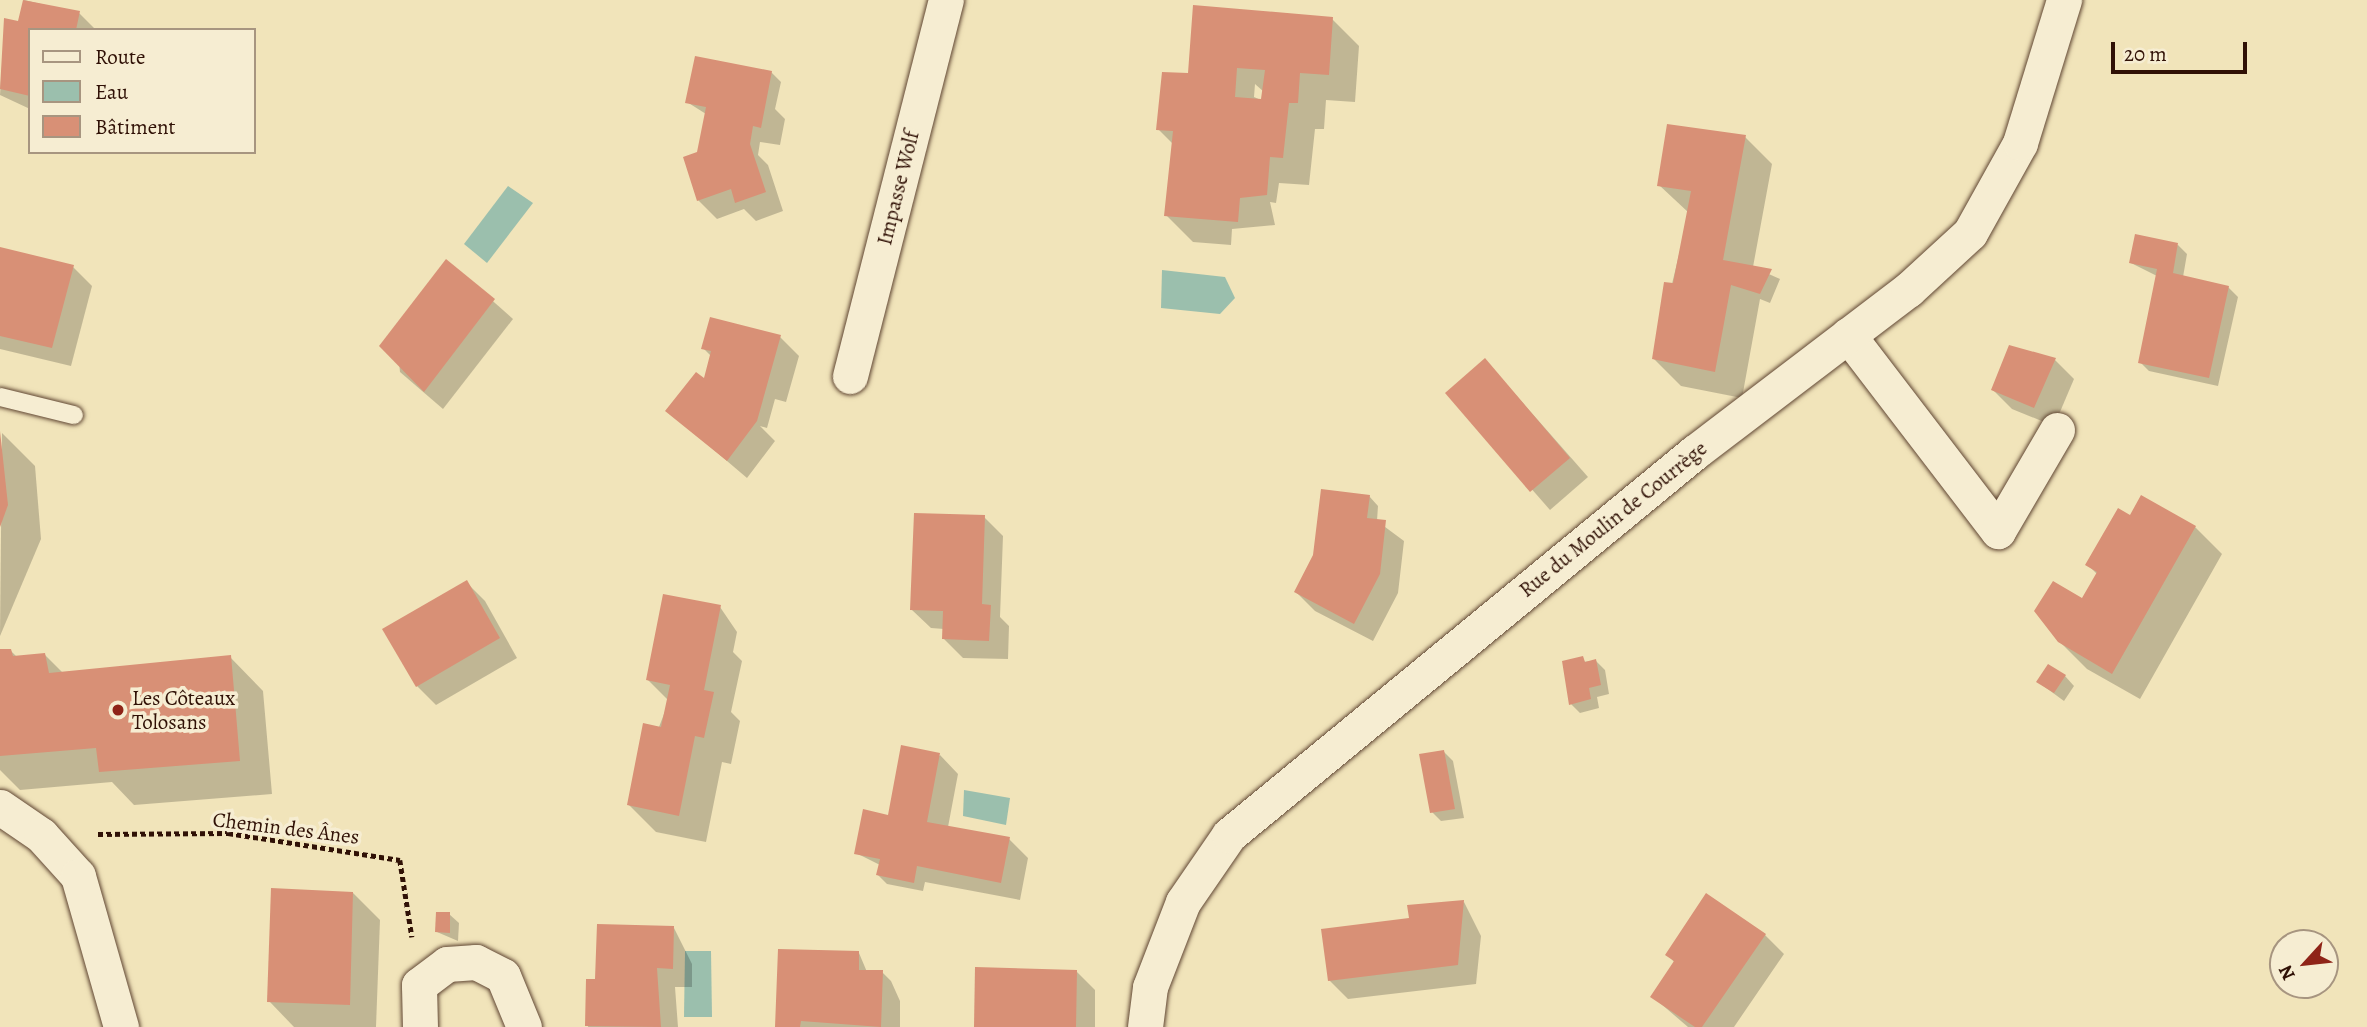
<!DOCTYPE html>
<html>
<head>
<meta charset="utf-8">
<style>
	body { margin:0 }
	#map { position:relative; width:2367px; height:1027px; overflow:hidden; background:#f1e4ba; font-family:Alegreya,serif }
	div>[style] { position:absolute }
	.water>* { inset:0; background:#9bbfad }
	.shadow>* { inset:0; background:#0003 }
	.building>* { inset:0; background:#d89076 }
	.path>* { height:4.5px; margin-top:-2.25px; transform-origin:0; background:repeating-linear-gradient(90deg,#301106 0 5px,transparent 0 8.5px) }
	.roads { filter:drop-shadow(0 0 2px #604633) drop-shadow(0 0 2px #604633) }
	.lane>* { height:18px; margin:-9px; padding:0 9px; transform-origin:9px; border-radius:9px; background:#f6edd2 }
	.street>* { height:35px; margin:-17.5px; padding:0 17.5px; transform-origin:17.5px; border-radius:17.5px; background:#f6edd2 }
	.dots>* { width:19px; height:19px; translate:-50% -50%; box-sizing:border-box; border:4px solid #f6edd2; border-radius:50% }
	span { translate:-50% -50%; white-space:nowrap; text-align:center; line-height:1.15; -webkit-text-stroke:7px #f6edd2; paint-order:stroke }
	.street-label { font-size:21px; color:#301106 }
	.poi-label { font-size:21px; color:#301106 }
	.left { translate:0 -50%; text-align:left }
	.legend { position:absolute; left:28px; top:28px; width:228px; height:126px; box-sizing:border-box; background:#f6edd2; border:2px solid #a79580; margin:0; padding:9px 12px; list-style:none; font-size:21px; color:#301106 }
	.legend li { display:flex; align-items:center; gap:14px; height:35px }
	.legend b { width:35px; border:2px solid #a79580 }
	.north { position:absolute; left:2269px; top:929px; width:70px; height:70px; box-sizing:border-box; background:#f6edd2; border:2px solid #a79580; border-radius:50%; rotate:243deg; font-size:19px; font-weight:700; line-height:28px; text-align:center; color:#301106 }
	.north::after { content:''; display:block; margin:auto; width:24px; height:32px; background:#8f2418; clip-path:polygon(50% 0,100% 100%,50% 72%,0 100%) }
	.scale { position:absolute; left:2111px; top:42px; width:136px; height:32px; box-sizing:border-box; border:4px solid #301106; border-top:0; padding-left:9px; font-size:21px; line-height:24px; white-space:nowrap; color:#301106; -webkit-text-stroke:5px #f6edd2; paint-order:stroke }
</style>
</head>
<body>
<div id="map">
	<div class="water">
		<i style="clip-path:polygon(508px 186px,533px 203px,487px 263px,464px 244px)"></i>
		<i style="clip-path:polygon(1162px 270px,1225px 277px,1235px 298px,1220px 314px,1161px 308px)"></i>
		<i style="clip-path:polygon(964px 790px,1010px 798px,1006px 825px,963px 816px)"></i>
		<i style="clip-path:polygon(685px 951px,711px 951px,712px 1017px,684px 1017px)"></i>
	</div>
	<div class="shadow">
		<i style="clip-path:polygon(24px 0,79px 13px,96px 30px,30px 30px,30px 109px,0 95px,5px 20px,19px 25px)"></i>
		<i style="clip-path:polygon(evenodd,1332px 19px,1359px 46px,1355px 102px,1326px 100px,1324px 129px,1315px 129px,1309px 185px,1279px 183px,1276px 203px,1270px 202px,1275px 225px,1232px 229px,1231px 245px,1193px 242px,1166px 215px,1174px 145px,1158px 129px,1194px 76px,1332px 19px,1255px 84px,1264px 92px,1263px 101px,1254px 97px,1255px 84px)"></i>
		<i style="clip-path:polygon(771px 72px,781px 82px,775px 109px,785px 119px,780px 145px,760px 142px,758px 155px,768px 165px,783px 211px,756px 221px,744px 209px,717px 219px,698px 200px,706px 114px,687px 102px)"></i>
		<i style="clip-path:polygon(1745px 137px,1772px 164px,1753px 267px,1780px 279px,1770px 303px,1760px 299px,1742px 398px,1681px 386px,1654px 359px,1689px 213px,1659px 185px)"></i>
		<i style="clip-path:polygon(2178px 245px,2187px 254px,2183px 277px,2228px 287px,2238px 297px,2218px 386px,2149px 371px,2140px 362px,2157px 276px,2131px 263px)"></i>
		<i style="clip-path:polygon(0 249px,73px 267px,92px 286px,71px 366px,0 349px)"></i>
		<i style="clip-path:polygon(469px 280px,513px 319px,443px 409px,400px 372px,399px 362px)"></i>
		<i style="clip-path:polygon(780px 337px,799px 356px,786px 402px,775px 399px,767px 428px,760px 426px,775px 441px,747px 478px,667px 410px,705px 379px,711px 356px,703px 348px)"></i>
		<i style="clip-path:polygon(1485px 360px,1588px 477px,1550px 510px,1448px 393px)"></i>
		<i style="clip-path:polygon(2055px 360px,2074px 379px,2054px 426px,2012px 409px,1993px 390px)"></i>
		<i style="clip-path:polygon(2px 433px,35px 466px,41px 539px,0 636px)"></i>
		<i style="clip-path:polygon(1369px 496px,1378px 506px,1377px 521px,1404px 541px,1398px 593px,1373px 641px,1315px 611px,1296px 592px)"></i>
		<i style="clip-path:polygon(984px 517px,1003px 536px,1000px 617px,1009px 626px,1008px 659px,963px 658px,944px 639px,944px 629px,931px 628px,912px 610px)"></i>
		<i style="clip-path:polygon(2195px 527px,2222px 554px,2140px 699px,2087px 669px,2060px 642px,2098px 575px,2088px 565px)"></i>
		<i style="clip-path:polygon(466px 582px,485px 601px,517px 658px,436px 705px,417px 686px)"></i>
		<i style="clip-path:polygon(720px 607px,737px 632px,733px 652px,742px 661px,731px 712px,740px 721px,731px 764px,722px 762px,706px 842px,656px 832px,629px 805px,669px 701px,648px 680px)"></i>
		<i style="clip-path:polygon(10px 650px,17px 657px,45px 655px,63px 673px,230px 657px,263px 691px,272px 794px,134px 805px,112px 782px,20px 790px,0 770px,0 651px)"></i>
		<i style="clip-path:polygon(1596px 661px,1605px 670px,1609px 694px,1597px 697px,1599px 708px,1580px 713px,1571px 704px,1564px 663px)"></i>
		<i style="clip-path:polygon(2065px 676px,2074px 686px,2064px 701px,2038px 682px)"></i>
		<i style="clip-path:polygon(1444px 752px,1453px 761px,1464px 818px,1441px 821px,1432px 812px)"></i>
		<i style="clip-path:polygon(940px 755px,958px 774px,948px 827px,1009px 839px,1028px 858px,1020px 900px,925px 882px,923px 891px,887px 884px,878px 875px,880px 865px,856px 853px)"></i>
		<i style="clip-path:polygon(353px 893px,380px 920px,376px 1027px,294px 1027px,269px 1001px)"></i>
		<i style="clip-path:polygon(1464px 902px,1481px 936px,1476px 984px,1348px 999px,1329px 980px)"></i>
		<i style="clip-path:polygon(449px 914px,459px 923px,458px 941px,437px 932px)"></i>
		<i style="clip-path:polygon(674px 928px,692px 964px,692px 987px,675px 987px,678px 1027px,588px 1027px,595px 980px)"></i>
		<i style="clip-path:polygon(1765px 935px,1784px 954px,1734px 1027px,1688px 1027px,1653px 997px,1675px 963px,1667px 954px)"></i>
		<i style="clip-path:polygon(859px 953px,867px 972px,882px 972px,891px 981px,900px 1001px,900px 1027px,777px 1027px)"></i>
		<i style="clip-path:polygon(1076px 971px,1095px 990px,1095px 1027px,976px 1027px)"></i>
	</div>
	<div class="building">
		<i style="clip-path:polygon(23px 0,80px 11px,76px 30px,30px 30px,30px 96px,0 89px,4px 18px,18px 21px)"></i>
		<i style="clip-path:polygon(evenodd,1193px 5px,1333px 17px,1329px 75px,1300px 73px,1298px 103px,1289px 103px,1283px 158px,1270px 157px,1267px 195px,1240px 198px,1238px 222px,1164px 216px,1173px 131px,1156px 130px,1162px 72px,1188px 73px,1193px 5px,1237px 68px,1265px 70px,1261px 99px,1235px 97px,1237px 68px)"></i>
		<i style="clip-path:polygon(695px 56px,772px 71px,761px 128px,753px 126px,750px 144px,766px 192px,735px 203px,731px 189px,697px 201px,683px 157px,697px 152px,706px 107px,685px 103px)"></i>
		<i style="clip-path:polygon(1667px 124px,1746px 135px,1723px 260px,1772px 269px,1760px 294px,1731px 285px,1715px 372px,1652px 359px,1664px 282px,1673px 283px,1691px 191px,1657px 186px)"></i>
		<i style="clip-path:polygon(2135px 234px,2178px 243px,2173px 273px,2229px 286px,2209px 378px,2138px 363px,2157px 269px,2129px 263px)"></i>
		<i style="clip-path:polygon(0 247px,74px 265px,52px 348px,0 336px)"></i>
		<i style="clip-path:polygon(446px 259px,495px 299px,424px 392px,379px 346px)"></i>
		<i style="clip-path:polygon(710px 317px,781px 335px,757px 421px,727px 461px,665px 411px,696px 372px,704px 378px,711px 351px,701px 349px)"></i>
		<i style="clip-path:polygon(2009px 345px,2056px 358px,2034px 408px,1991px 390px)"></i>
		<i style="clip-path:polygon(1485px 358px,1570px 458px,1530px 492px,1445px 393px)"></i>
		<i style="clip-path:polygon(0 431px,8px 505px,0 527px)"></i>
		<i style="clip-path:polygon(1321px 489px,1370px 495px,1367px 518px,1386px 520px,1380px 574px,1354px 624px,1294px 592px,1313px 555px)"></i>
		<i style="clip-path:polygon(2141px 495px,2196px 526px,2112px 674px,2058px 642px,2034px 611px,2053px 581px,2082px 598px,2097px 572px,2085px 565px,2118px 508px,2130px 515px)"></i>
		<i style="clip-path:polygon(914px 513px,985px 515px,982px 604px,991px 605px,989px 641px,942px 639px,943px 611px,910px 610px)"></i>
		<i style="clip-path:polygon(467px 580px,500px 638px,416px 687px,382px 629px)"></i>
		<i style="clip-path:polygon(663px 594px,721px 605px,704px 690px,714px 692px,704px 738px,695px 736px,679px 816px,627px 805px,643px 723px,661px 727px,670px 685px,646px 680px)"></i>
		<i style="clip-path:polygon(0 649px,11px 649px,13px 656px,45px 653px,49px 673px,231px 655px,240px 761px,99px 772px,96px 748px,0 756px)"></i>
		<i style="clip-path:polygon(1583px 656px,1585px 662px,1596px 659px,1601px 685px,1589px 688px,1591px 699px,1569px 705px,1562px 661px)"></i>
		<i style="clip-path:polygon(2048px 664px,2066px 675px,2054px 693px,2036px 682px)"></i>
		<i style="clip-path:polygon(901px 745px,940px 753px,927px 822px,1010px 837px,1001px 883px,917px 866px,914px 883px,876px 875px,880px 859px,854px 854px,863px 809px,888px 815px)"></i>
		<i style="clip-path:polygon(1444px 750px,1455px 809px,1430px 813px,1419px 754px)"></i>
		<i style="clip-path:polygon(271px 888px,353px 892px,350px 1005px,267px 1002px)"></i>
		<i style="clip-path:polygon(1706px 893px,1766px 934px,1702px 1027px,1695px 1027px,1650px 997px,1674px 961px,1665px 955px)"></i>
		<i style="clip-path:polygon(1464px 900px,1458px 965px,1328px 981px,1321px 929px,1409px 918px,1407px 905px)"></i>
		<i style="clip-path:polygon(436px 912px,450px 912px,450px 933px,435px 932px)"></i>
		<i style="clip-path:polygon(597px 924px,674px 926px,673px 969px,657px 968px,661px 1027px,585px 1026px,586px 979px,595px 979px)"></i>
		<i style="clip-path:polygon(778px 949px,859px 951px,859px 970px,883px 970px,881px 1027px,801px 1021px,800px 1027px,775px 1027px)"></i>
		<i style="clip-path:polygon(975px 967px,1077px 970px,1076px 1027px,974px 1027px)"></i>
	</div>
	<div class="path">
		<i style="left:98px;top:834px;width:130px;rotate:-0.4deg"></i>
		<i style="left:228px;top:833px;width:174px;rotate:8.9deg"></i>
		<i style="left:400px;top:860px;width:78px;rotate:81.1deg"></i>
	</div>
	<div class="roads">
		<div class="lane">
			<i style="left:0;top:397px;width:76px;rotate:13.7deg"></i>
		</div>
		<div class="street">
			<i style="left:1848px;top:335px;width:247px;rotate:52.6deg"></i>
			<i style="left:1998px;top:531px;width:117px;rotate:-59.7deg"></i>
			<i style="left:850px;top:376px;width:388px;rotate:-75.7deg"></i>
			<i style="left:0;top:807px;width:50px;rotate:34.3deg"></i>
			<i style="left:41px;top:835px;width:55px;rotate:47.9deg"></i>
			<i style="left:78px;top:876px;width:157px;rotate:74.1deg"></i>
			<i style="left:420px;top:1027px;width:42px;rotate:-91.4deg"></i>
			<i style="left:419px;top:985px;width:35px;rotate:-37deg"></i>
			<i style="left:447px;top:964px;width:29px;rotate:-4deg"></i>
			<i style="left:476px;top:962px;width:30px;rotate:27deg"></i>
			<i style="left:503px;top:976px;width:55px;rotate:67.6deg"></i>
			<i style="left:1145px;top:1027px;width:40px;rotate:-82.9deg"></i>
			<i style="left:1150px;top:987px;width:91px;rotate:-68.8deg"></i>
			<i style="left:1183px;top:902px;width:81px;rotate:-55.5deg"></i>
			<i style="left:1229px;top:835px;width:603px;rotate:-39.42deg"></i>
			<i style="left:1695px;top:452px;width:268px;rotate:-37.3deg"></i>
			<i style="left:1908px;top:290px;width:84px;rotate:-42.6deg"></i>
			<i style="left:1970px;top:233px;width:103px;rotate:-60.9deg"></i>
			<i style="left:2020px;top:143px;width:150px;rotate:-72.9deg"></i>
		</div>
	</div>
	<div class="dots">
		<i style="left:118px;top:710px;background:#8f2418"></i>
	</div>
	<div class="street-label">
		<span style="left:898px;top:188px;rotate:-76deg">Impasse Wolf</span>
		<span style="left:1613px;top:519px;rotate:-39deg">Rue du Moulin de Courrège</span>
		<span style="left:286px;top:828px;rotate:7deg">Chemin des Ânes</span>
	</div>
	<div class="poi-label">
		<span class="left" style="left:132px;top:710px">Les Côteaux<br>Tolosans</span>
	</div>
	<ul class="legend">
	<li><b style="height:9px;background:#f6edd2"></b>Route</li>
	<li><b style="height:19px;background:#9bbfad"></b>Eau</li>
	<li><b style="height:19px;background:#d89076"></b>Bâtiment</li>
	</ul>
	<div class="north">N</div>
	<div class="scale">20 m</div>
</div>
</body>
</html>
